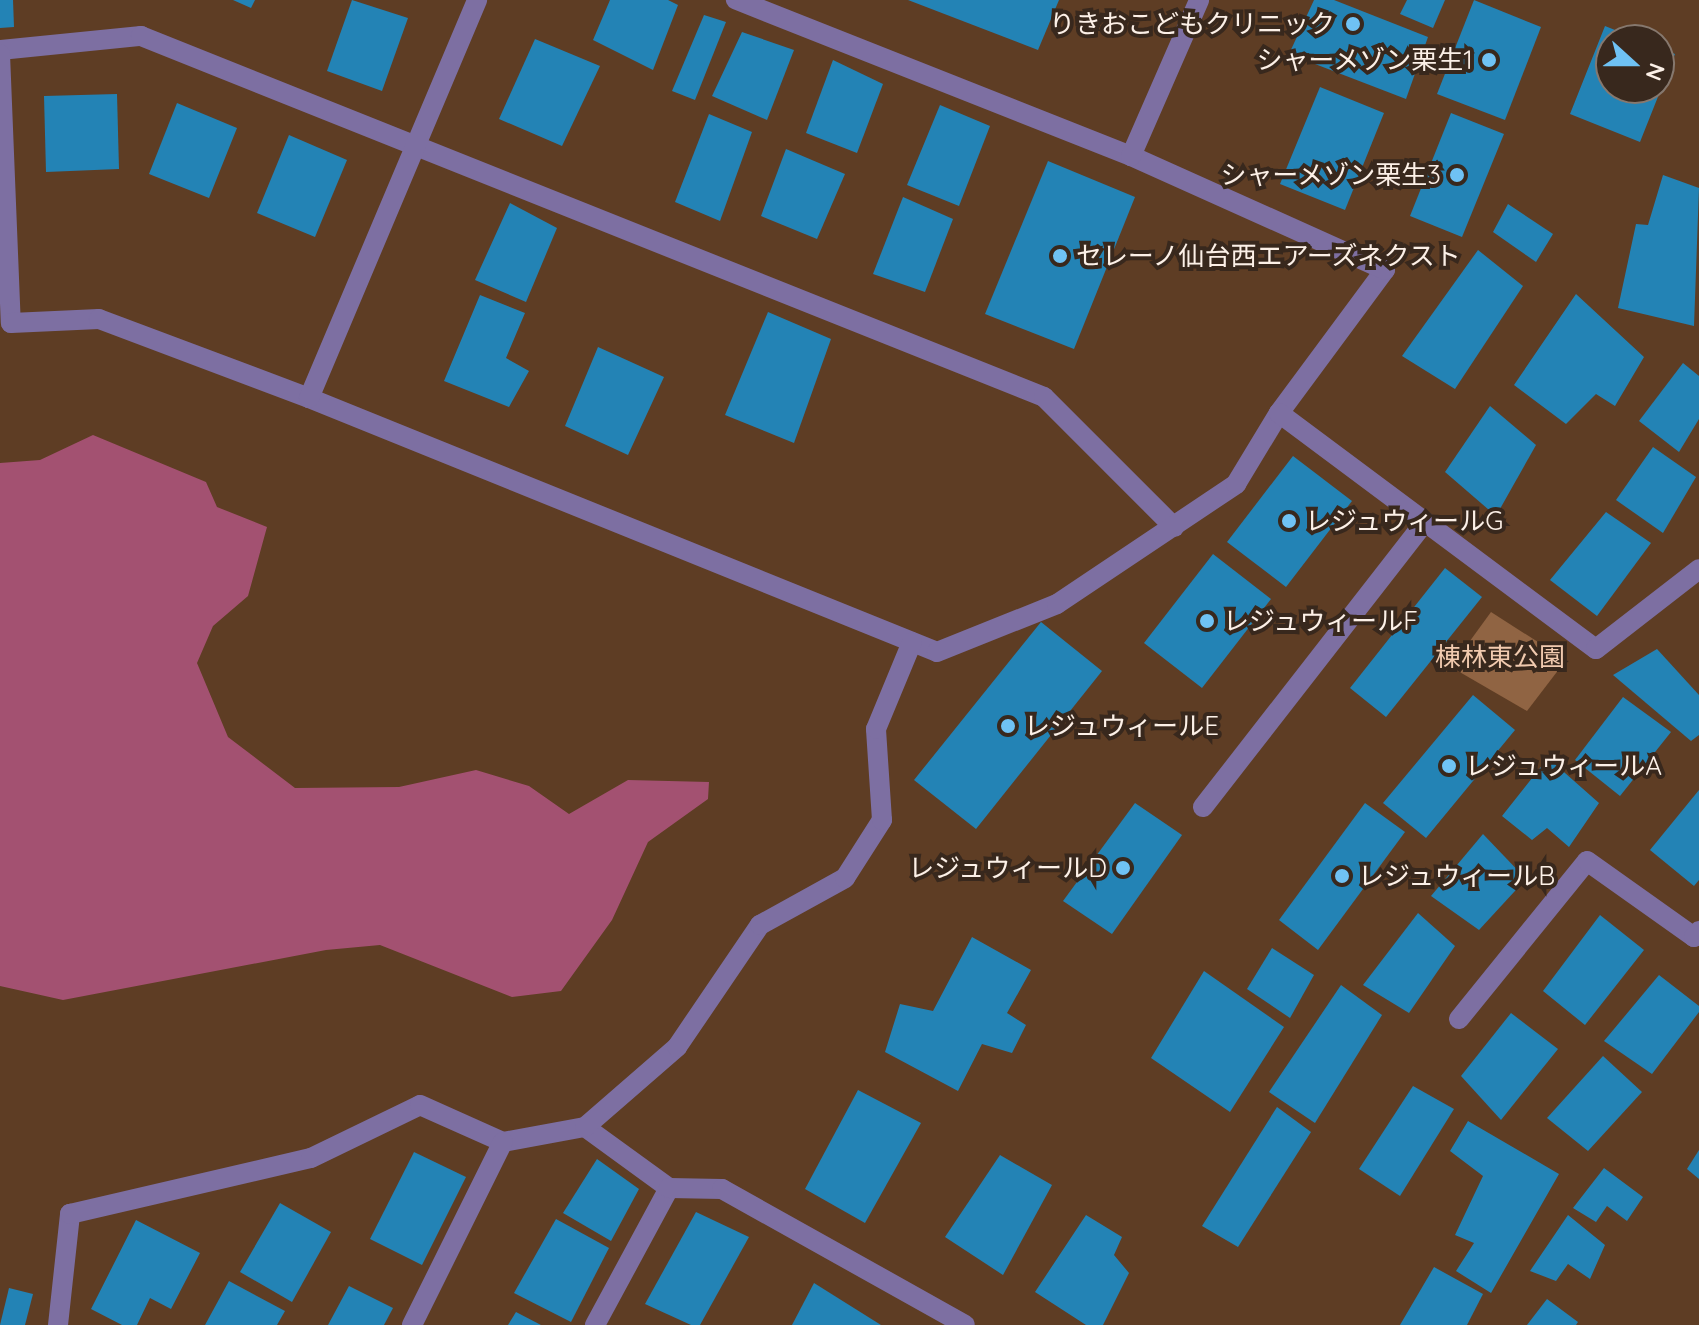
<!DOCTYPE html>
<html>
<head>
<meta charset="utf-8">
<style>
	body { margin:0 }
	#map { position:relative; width:1699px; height:1325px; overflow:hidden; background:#5e3d24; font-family:Quicksand,"Noto Sans JP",sans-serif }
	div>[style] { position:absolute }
	.green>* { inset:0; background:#906443 }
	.water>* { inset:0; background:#a35171 }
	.building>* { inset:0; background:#2383b5 }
	.minor>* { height:20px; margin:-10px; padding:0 10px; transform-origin:10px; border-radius:10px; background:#7d6fa2 }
	.dots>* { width:22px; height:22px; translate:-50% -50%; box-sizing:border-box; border:4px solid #38281d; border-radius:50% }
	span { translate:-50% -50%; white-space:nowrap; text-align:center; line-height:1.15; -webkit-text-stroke:8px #38281d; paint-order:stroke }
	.poi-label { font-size:26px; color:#fcf0e7 }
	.right { translate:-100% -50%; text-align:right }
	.left { translate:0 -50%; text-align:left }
	.park-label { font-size:26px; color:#f1caaf }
	.north { position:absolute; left:1595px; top:24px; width:80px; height:80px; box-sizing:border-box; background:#38281d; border:2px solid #86786e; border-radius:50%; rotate:111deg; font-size:22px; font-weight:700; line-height:32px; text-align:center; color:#fcf0e7 }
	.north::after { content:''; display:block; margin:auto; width:28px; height:36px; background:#6fc2f4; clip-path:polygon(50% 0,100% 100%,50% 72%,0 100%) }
</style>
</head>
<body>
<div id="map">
	<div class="green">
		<i style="clip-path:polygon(1491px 612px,1566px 660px,1527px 711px,1451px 667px)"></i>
	</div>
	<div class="water">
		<i style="clip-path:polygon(93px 435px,206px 482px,217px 507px,267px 527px,248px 596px,213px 626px,197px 663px,228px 737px,295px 788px,399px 787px,476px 770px,529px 786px,569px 814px,628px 780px,709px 782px,708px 799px,648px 842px,612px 920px,561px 991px,512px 997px,380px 945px,326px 950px,63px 1000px,0 986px,0 463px,40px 460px)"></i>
	</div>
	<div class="building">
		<i style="clip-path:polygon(0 0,13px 0,14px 27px,0 28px)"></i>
		<i style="clip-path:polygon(233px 0,255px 0,251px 8px)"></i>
		<i style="clip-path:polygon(352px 0,408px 18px,382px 91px,327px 71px)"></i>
		<i style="clip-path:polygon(610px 0,668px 0,678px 5px,653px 70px,593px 40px)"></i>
		<i style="clip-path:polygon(908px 0,1059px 0,1038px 50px)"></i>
		<i style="clip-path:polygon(1314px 0,1334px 0,1428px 37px,1406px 99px,1289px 54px)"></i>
		<i style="clip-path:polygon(1407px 0,1445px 0,1433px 28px,1400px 14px)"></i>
		<i style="clip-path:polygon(1474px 0,1541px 27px,1505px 120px,1437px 94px)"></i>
		<i style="clip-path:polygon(704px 15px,726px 22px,695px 100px,672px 91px)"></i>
		<i style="clip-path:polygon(1605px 26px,1640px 40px,1611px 40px,1611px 88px,1659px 88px,1659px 48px,1675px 54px,1640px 142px,1570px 114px)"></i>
		<i style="clip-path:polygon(742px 32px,794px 50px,767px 120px,712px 96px)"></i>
		<i style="clip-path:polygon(535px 39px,600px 66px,562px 146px,499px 119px)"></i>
		<i style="clip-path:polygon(833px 60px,883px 84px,857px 153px,806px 133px)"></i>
		<i style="clip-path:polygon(1320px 87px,1384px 113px,1345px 210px,1280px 184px)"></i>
		<i style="clip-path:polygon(117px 94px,119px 169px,46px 172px,44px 96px)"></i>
		<i style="clip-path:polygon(177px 103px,237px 128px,209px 198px,149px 174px)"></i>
		<i style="clip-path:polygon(940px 105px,990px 126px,959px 206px,907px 185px)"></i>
		<i style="clip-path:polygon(1451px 113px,1504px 134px,1462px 237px,1410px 216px)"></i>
		<i style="clip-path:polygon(709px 114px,752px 132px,720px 221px,675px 202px)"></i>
		<i style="clip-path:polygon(289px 135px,347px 160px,315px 237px,257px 213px)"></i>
		<i style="clip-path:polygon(786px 149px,845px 174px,817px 239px,761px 216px)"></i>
		<i style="clip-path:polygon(1048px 161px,1135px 197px,1074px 349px,985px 314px)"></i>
		<i style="clip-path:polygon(1663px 175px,1699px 188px,1694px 326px,1618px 308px,1636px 224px,1648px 225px)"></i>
		<i style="clip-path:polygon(903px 197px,953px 219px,925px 292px,873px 274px)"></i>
		<i style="clip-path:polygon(510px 203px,557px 228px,526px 302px,475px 280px)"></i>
		<i style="clip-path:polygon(1508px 204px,1553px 234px,1536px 262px,1493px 232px)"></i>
		<i style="clip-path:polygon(1478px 250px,1523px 286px,1455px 389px,1402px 356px)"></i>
		<i style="clip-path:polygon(1576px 294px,1644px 357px,1615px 406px,1596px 394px,1566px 424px,1514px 385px)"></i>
		<i style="clip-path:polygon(480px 295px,525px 313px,506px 358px,529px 371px,509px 407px,444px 381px)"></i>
		<i style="clip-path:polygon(768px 312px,831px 339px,794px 443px,725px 415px)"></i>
		<i style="clip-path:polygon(598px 347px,664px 377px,628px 455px,565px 426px)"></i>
		<i style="clip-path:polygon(1683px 363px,1699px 376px,1699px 419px,1679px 452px,1639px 421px)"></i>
		<i style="clip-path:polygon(1490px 406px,1536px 445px,1496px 516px,1445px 472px)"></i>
		<i style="clip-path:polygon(1653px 447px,1696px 477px,1663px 533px,1616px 500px)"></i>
		<i style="clip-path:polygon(1293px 456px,1352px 501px,1286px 587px,1227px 542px)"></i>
		<i style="clip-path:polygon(1606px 512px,1651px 543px,1597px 616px,1550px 580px)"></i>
		<i style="clip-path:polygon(1213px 554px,1271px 599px,1202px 688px,1144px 643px)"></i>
		<i style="clip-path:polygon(1445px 568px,1482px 597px,1386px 717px,1350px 688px)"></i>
		<i style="clip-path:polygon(1041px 622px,1102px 671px,976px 829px,914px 780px)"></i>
		<i style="clip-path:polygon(1657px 649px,1699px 695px,1699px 735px,1691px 741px,1613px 675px)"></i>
		<i style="clip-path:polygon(1473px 695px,1515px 730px,1426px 838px,1383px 803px)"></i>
		<i style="clip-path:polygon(1623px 697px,1671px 732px,1620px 796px,1575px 760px)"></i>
		<i style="clip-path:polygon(1548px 758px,1599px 803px,1569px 847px,1547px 828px,1532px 840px,1502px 816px)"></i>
		<i style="clip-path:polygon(1699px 790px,1699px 880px,1694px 886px,1650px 850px)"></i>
		<i style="clip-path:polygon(1135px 803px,1182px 835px,1112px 934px,1063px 901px)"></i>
		<i style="clip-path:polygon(1365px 803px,1405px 832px,1318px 950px,1279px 920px)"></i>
		<i style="clip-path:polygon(1483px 834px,1526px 879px,1479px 930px,1431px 896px)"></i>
		<i style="clip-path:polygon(1418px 913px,1455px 946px,1409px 1013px,1363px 985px)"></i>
		<i style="clip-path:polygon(1600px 915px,1644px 950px,1585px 1025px,1543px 991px)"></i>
		<i style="clip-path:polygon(972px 937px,1031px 970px,1007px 1013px,1026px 1025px,1012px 1053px,982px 1044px,958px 1091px,885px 1052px,900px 1004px,933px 1011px)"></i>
		<i style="clip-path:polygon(1272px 948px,1314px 975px,1290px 1018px,1247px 989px)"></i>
		<i style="clip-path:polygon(1204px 971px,1284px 1027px,1230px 1112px,1151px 1058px)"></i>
		<i style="clip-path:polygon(1659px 975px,1699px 1006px,1699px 1012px,1652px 1074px,1604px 1041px)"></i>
		<i style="clip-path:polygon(1341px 985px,1382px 1015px,1315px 1123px,1269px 1092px)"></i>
		<i style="clip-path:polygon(1511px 1013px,1558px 1049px,1501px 1120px,1461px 1076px)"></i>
		<i style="clip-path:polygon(1603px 1056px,1642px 1092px,1588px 1151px,1547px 1118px)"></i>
		<i style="clip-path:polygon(1413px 1086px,1454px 1109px,1400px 1196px,1359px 1169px)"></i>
		<i style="clip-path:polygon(858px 1090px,921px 1123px,865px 1223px,805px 1189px)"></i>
		<i style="clip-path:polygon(1277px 1107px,1311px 1132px,1238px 1247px,1202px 1226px)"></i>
		<i style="clip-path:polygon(1468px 1121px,1559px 1174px,1491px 1293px,1456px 1271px,1474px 1243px,1455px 1235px,1483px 1176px,1450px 1151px)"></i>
		<i style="clip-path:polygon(1699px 1150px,1699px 1179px,1687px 1169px)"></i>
		<i style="clip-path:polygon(414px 1152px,466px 1177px,422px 1265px,370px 1239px)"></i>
		<i style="clip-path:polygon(1000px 1155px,1052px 1185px,1003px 1275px,945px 1237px)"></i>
		<i style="clip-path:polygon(597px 1159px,639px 1189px,611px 1241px,563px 1213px)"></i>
		<i style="clip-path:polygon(1604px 1168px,1643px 1197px,1627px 1221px,1607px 1206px,1596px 1222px,1573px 1208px)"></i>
		<i style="clip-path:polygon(280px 1203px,331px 1232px,292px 1302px,240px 1272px)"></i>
		<i style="clip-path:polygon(696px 1212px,749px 1237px,700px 1325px,691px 1325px,645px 1304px)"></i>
		<i style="clip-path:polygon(1086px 1215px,1122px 1237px,1114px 1255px,1129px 1273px,1103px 1325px,1086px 1325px,1035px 1292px)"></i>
		<i style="clip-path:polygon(1568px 1215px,1605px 1245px,1590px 1279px,1568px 1264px,1556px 1281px,1530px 1271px)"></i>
		<i style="clip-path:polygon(556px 1219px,609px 1248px,571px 1322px,514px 1293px)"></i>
		<i style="clip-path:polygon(136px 1220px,200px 1253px,171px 1309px,150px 1298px,137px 1325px,122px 1325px,91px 1309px)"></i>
		<i style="clip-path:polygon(1434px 1267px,1483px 1294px,1467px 1325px,1400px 1325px)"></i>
		<i style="clip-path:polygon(229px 1281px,285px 1311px,277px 1325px,205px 1325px)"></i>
		<i style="clip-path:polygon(814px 1283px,881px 1325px,792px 1325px)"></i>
		<i style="clip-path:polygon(349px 1286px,393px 1308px,384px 1325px,328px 1325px)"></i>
		<i style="clip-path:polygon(9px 1288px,33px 1294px,25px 1325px,0 1325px)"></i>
		<i style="clip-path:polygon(1547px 1299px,1578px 1322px,1576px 1325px,1527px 1325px)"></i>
		<i style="clip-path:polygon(516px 1312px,541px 1325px,508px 1325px)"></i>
	</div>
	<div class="minor">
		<i style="left:0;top:50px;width:142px;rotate:-5.7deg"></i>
		<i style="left:141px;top:36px;width:972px;rotate:21.79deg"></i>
		<i style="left:1044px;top:397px;width:184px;rotate:45deg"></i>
		<i style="left:0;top:54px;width:269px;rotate:87.7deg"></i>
		<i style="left:11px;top:323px;width:88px;rotate:-2.6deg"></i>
		<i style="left:99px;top:319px;width:224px;rotate:20.6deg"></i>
		<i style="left:309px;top:398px;width:677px;rotate:22.02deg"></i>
		<i style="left:937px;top:652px;width:129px;rotate:-21.8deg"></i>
		<i style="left:1057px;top:604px;width:216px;rotate:-33.8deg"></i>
		<i style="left:1236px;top:484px;width:83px;rotate:-58.8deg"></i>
		<i style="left:1279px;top:413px;width:178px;rotate:-53.5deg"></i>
		<i style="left:1385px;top:270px;width:278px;rotate:-155.8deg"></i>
		<i style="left:1131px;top:156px;width:425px;rotate:-158.4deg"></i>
		<i style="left:1131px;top:156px;width:170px;rotate:-66.4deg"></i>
		<i style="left:309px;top:398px;width:432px;rotate:-67.1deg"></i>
		<i style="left:1279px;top:413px;width:395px;rotate:36.7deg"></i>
		<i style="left:1596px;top:649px;width:130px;rotate:-37.8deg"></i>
		<i style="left:1203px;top:807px;width:361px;rotate:-52.1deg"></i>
		<i style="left:1459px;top:1019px;width:203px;rotate:-51deg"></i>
		<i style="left:1587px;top:861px;width:131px;rotate:35.4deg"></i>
		<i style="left:1694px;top:937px;width:8px;rotate:-50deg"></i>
		<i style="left:585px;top:1127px;width:104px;rotate:36deg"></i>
		<i style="left:58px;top:1325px;width:112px;rotate:-83.8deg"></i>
		<i style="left:70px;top:1214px;width:247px;rotate:-13.1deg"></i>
		<i style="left:311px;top:1158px;width:121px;rotate:-25.9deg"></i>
		<i style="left:420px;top:1105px;width:91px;rotate:24deg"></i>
		<i style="left:503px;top:1142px;width:83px;rotate:-10.4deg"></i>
		<i style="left:585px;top:1127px;width:122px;rotate:-41deg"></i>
		<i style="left:677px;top:1047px;width:148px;rotate:-55.8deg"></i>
		<i style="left:760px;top:925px;width:97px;rotate:-28.9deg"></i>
		<i style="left:845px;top:878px;width:69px;rotate:-57.5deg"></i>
		<i style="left:882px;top:820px;width:91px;rotate:-93.8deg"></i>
		<i style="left:876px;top:729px;width:94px;rotate:-67.5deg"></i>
		<i style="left:412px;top:1325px;width:204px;rotate:-63.6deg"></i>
		<i style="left:595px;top:1325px;width:156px;rotate:-61.6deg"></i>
		<i style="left:669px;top:1188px;width:53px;rotate:1.1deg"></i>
		<i style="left:722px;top:1189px;width:278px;rotate:29.2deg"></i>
	</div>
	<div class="dots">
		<i style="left:1353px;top:24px;background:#6fc2f4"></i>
		<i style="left:1489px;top:60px;background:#6fc2f4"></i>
		<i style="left:1457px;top:175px;background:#6fc2f4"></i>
		<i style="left:1060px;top:256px;background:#6fc2f4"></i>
		<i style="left:1289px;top:521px;background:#6fc2f4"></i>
		<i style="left:1207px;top:621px;background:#6fc2f4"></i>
		<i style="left:1008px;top:726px;background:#6fc2f4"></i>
		<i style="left:1449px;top:766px;background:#6fc2f4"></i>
		<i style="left:1123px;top:868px;background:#6fc2f4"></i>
		<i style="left:1342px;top:876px;background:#6fc2f4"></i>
	</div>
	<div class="poi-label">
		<span class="right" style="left:1335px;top:24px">りきおこどもクリニック</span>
		<span class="right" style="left:1473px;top:60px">シャーメゾン栗生1</span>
		<span class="right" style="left:1441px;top:175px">シャーメゾン栗生3</span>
		<span class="left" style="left:1076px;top:256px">セレーノ仙台西エアーズネクスト</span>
		<span class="left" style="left:1305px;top:521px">レジュウィールG</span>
		<span class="left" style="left:1223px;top:621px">レジュウィールF</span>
		<span class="left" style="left:1024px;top:726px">レジュウィールE</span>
		<span class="left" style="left:1465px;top:766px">レジュウィールA</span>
		<span class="right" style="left:1107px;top:868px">レジュウィールD</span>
		<span class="left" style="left:1358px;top:876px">レジュウィールB</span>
	</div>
	<div class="park-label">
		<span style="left:1500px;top:657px">棟林東公園</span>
	</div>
	<div class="north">N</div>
</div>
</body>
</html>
